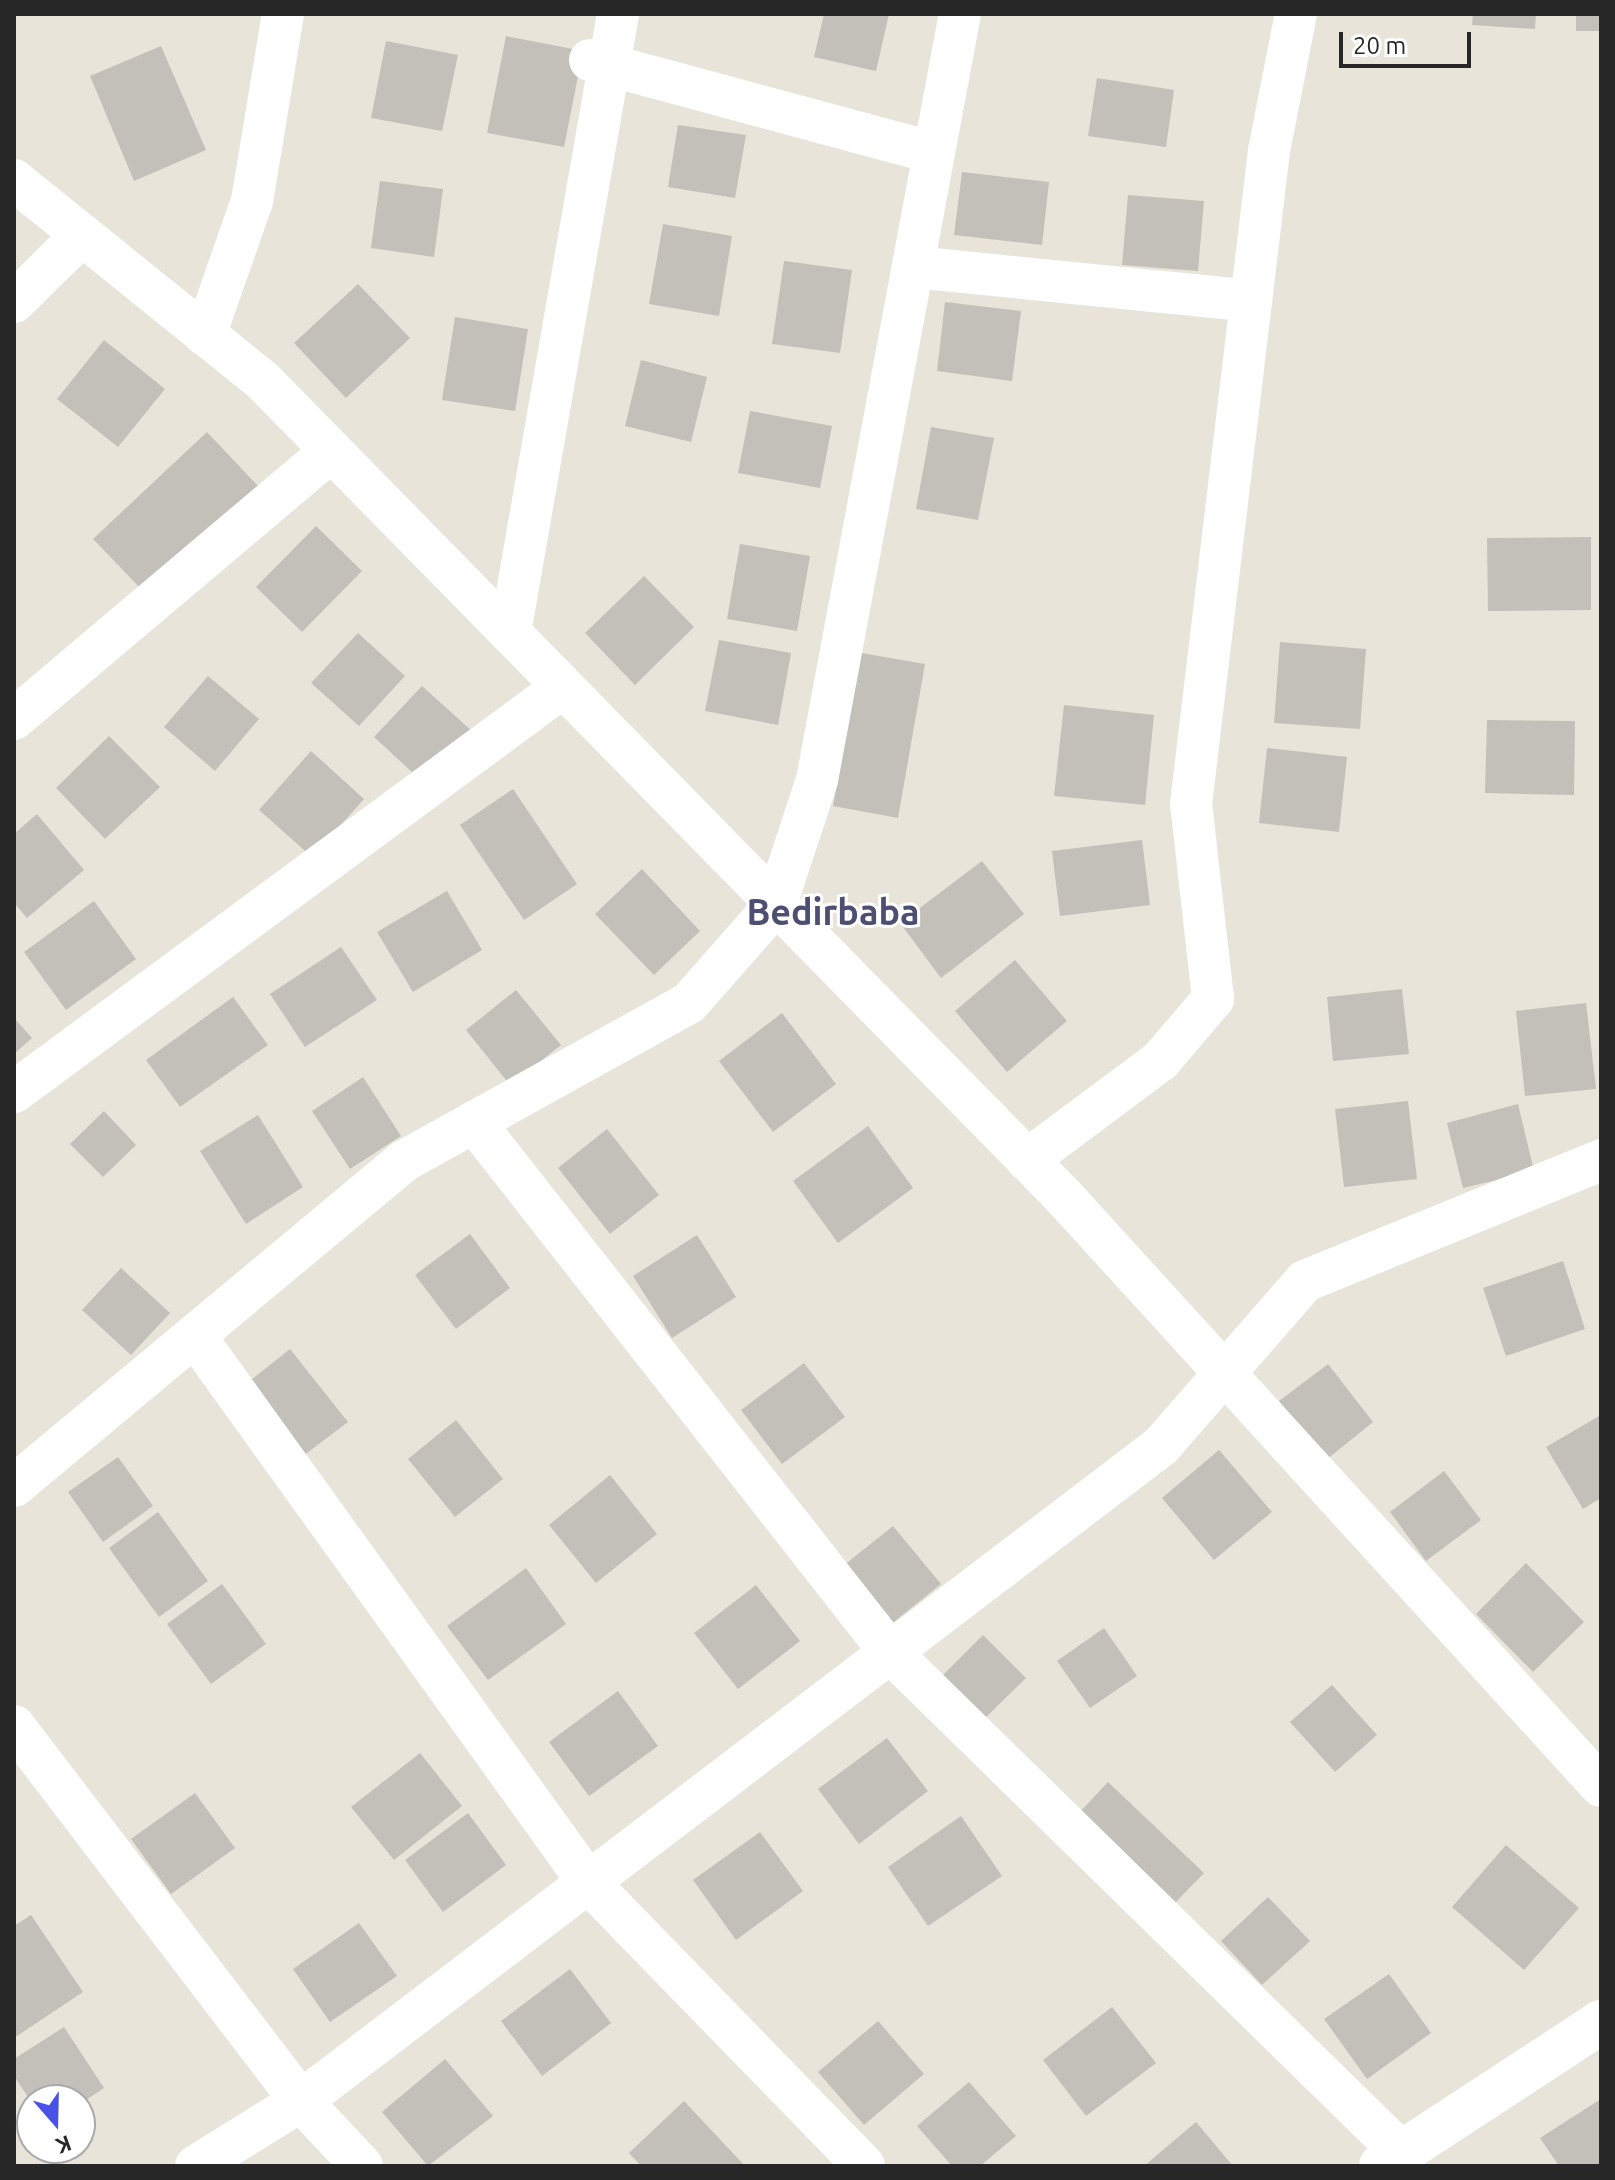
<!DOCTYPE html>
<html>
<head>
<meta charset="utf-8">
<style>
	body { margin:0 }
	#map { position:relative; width:1615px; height:2180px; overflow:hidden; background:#e8e4d9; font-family:Ubuntu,sans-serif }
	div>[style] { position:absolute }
	.building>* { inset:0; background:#c3c0b9 }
	.minor>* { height:42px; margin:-21px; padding:0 21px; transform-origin:21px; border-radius:21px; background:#fff }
	.tertiary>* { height:44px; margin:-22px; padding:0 22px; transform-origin:22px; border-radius:22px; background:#fff }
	span { translate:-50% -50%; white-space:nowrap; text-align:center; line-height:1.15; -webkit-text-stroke:6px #fff; paint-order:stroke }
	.district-label { font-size:36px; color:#4c4e72; font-weight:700 }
	.frame { position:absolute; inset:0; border:16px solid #272727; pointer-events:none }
	.north { position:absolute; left:16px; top:2084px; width:80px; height:80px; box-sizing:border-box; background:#fff; border:2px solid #a9a9a9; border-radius:50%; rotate:160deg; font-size:22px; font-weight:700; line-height:32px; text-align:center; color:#272727 }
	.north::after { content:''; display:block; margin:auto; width:28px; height:36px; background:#4951e6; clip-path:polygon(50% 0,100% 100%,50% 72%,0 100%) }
	.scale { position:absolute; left:1339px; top:32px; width:132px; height:36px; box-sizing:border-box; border:4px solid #272727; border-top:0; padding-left:10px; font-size:24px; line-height:28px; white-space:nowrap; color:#272727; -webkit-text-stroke:6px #fff; paint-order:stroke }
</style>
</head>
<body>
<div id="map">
	<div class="building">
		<i style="clip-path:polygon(824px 14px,889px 14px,876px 71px,814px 57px)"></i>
		<i style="clip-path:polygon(1473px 14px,1536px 14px,1535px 29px,1472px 25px)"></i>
		<i style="clip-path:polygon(1576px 14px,1601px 14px,1601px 31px,1576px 31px)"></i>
		<i style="clip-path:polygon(506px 36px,583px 51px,564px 147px,487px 133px)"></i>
		<i style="clip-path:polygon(386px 41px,458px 55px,442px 131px,371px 118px)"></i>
		<i style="clip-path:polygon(161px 46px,206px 150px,134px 181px,90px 76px)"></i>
		<i style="clip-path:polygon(1097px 78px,1174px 90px,1166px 147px,1088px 136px)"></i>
		<i style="clip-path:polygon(678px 125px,746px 135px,735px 198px,668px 187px)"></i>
		<i style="clip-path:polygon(962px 172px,1049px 182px,1042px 245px,954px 235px)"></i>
		<i style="clip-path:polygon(380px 181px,443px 189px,434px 257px,371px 248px)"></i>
		<i style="clip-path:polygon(1128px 195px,1204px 201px,1198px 271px,1122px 265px)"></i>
		<i style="clip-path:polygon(663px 224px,732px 236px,719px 316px,649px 304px)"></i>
		<i style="clip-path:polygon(784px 261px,852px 270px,840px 353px,772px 344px)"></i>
		<i style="clip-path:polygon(358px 284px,410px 338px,346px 398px,294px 343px)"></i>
		<i style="clip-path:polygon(945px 302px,1021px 311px,1012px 381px,937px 371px)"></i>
		<i style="clip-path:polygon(455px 317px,528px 329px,515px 411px,442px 400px)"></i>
		<i style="clip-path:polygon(104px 340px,165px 389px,118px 447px,57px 399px)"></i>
		<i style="clip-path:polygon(641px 360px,707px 377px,691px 442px,625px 426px)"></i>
		<i style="clip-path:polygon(750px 411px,832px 426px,820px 488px,738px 473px)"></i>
		<i style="clip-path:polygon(931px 427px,994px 438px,978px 520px,916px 509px)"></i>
		<i style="clip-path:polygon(207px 432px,258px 486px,145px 593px,93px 539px)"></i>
		<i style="clip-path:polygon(316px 526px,362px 571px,302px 632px,256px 587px)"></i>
		<i style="clip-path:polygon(1591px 537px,1591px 610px,1488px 611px,1487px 538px)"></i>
		<i style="clip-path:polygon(740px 544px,810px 556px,797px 631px,727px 619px)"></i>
		<i style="clip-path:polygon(644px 576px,694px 627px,635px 685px,585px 633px)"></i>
		<i style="clip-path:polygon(358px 633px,405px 676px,359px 726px,311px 683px)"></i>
		<i style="clip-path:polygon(719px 640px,791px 653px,778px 725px,705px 711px)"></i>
		<i style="clip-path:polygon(1280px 642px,1366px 649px,1360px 729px,1274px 723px)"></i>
		<i style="clip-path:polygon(861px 653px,925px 664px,898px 818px,833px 806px)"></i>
		<i style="clip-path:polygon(208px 676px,259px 719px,215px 771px,164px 727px)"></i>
		<i style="clip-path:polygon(422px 686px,472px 731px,425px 784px,374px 737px)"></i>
		<i style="clip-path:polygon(1064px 705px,1154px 715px,1145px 805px,1054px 796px)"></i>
		<i style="clip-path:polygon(1487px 720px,1575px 721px,1574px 795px,1485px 793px)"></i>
		<i style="clip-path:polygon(109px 736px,160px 787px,105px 839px,56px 788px)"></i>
		<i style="clip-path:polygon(1267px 748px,1347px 757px,1339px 832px,1259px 823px)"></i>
		<i style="clip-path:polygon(311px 751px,364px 799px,312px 857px,259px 810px)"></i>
		<i style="clip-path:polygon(513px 789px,577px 884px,524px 920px,460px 825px)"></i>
		<i style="clip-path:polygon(37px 814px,84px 870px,27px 918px,14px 903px,14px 834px)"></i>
		<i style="clip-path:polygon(1142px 840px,1150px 905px,1060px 916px,1052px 851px)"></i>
		<i style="clip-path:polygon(982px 861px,1024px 914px,941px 978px,900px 923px)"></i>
		<i style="clip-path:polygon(642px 869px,700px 931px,654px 975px,595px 914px)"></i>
		<i style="clip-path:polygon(447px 891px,482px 950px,413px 992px,377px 932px)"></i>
		<i style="clip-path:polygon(94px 901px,136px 959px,66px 1010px,24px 952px)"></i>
		<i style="clip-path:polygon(341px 947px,377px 1000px,305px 1047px,270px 994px)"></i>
		<i style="clip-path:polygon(1015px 960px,1067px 1021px,1007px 1072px,955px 1011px)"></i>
		<i style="clip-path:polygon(1402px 989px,1409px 1054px,1333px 1061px,1327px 997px)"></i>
		<i style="clip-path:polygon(516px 990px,561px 1045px,510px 1085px,466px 1030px)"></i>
		<i style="clip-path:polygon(233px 997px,268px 1045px,180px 1107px,146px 1060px)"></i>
		<i style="clip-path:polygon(1586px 1003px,1596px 1089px,1525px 1096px,1516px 1011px)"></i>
		<i style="clip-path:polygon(782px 1013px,836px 1084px,773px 1132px,719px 1061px)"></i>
		<i style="clip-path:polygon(14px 1018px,32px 1038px,14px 1054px)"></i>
		<i style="clip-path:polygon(363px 1077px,401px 1136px,350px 1169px,312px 1111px)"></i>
		<i style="clip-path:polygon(1408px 1101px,1417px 1179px,1344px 1187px,1335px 1109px)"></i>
		<i style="clip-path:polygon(1518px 1104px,1534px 1171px,1463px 1188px,1447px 1123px)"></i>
		<i style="clip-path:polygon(104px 1111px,136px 1145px,103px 1177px,70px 1144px)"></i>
		<i style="clip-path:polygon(258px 1115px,303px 1187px,246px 1224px,200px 1151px)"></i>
		<i style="clip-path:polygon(868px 1126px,913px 1188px,838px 1243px,793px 1181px)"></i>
		<i style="clip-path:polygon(607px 1129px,659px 1195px,610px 1234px,558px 1168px)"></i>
		<i style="clip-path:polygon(470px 1234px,510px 1288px,456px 1329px,415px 1275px)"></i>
		<i style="clip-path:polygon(697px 1235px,736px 1297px,672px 1338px,633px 1276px)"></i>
		<i style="clip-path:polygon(1563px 1261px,1585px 1329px,1506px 1356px,1483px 1288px)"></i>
		<i style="clip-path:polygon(121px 1268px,170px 1313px,131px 1355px,82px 1310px)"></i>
		<i style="clip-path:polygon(290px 1349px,348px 1422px,299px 1459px,242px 1387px)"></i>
		<i style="clip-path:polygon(804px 1363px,845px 1417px,782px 1464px,741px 1410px)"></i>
		<i style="clip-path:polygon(1328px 1364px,1373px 1422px,1326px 1460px,1279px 1401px)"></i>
		<i style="clip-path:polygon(1601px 1415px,1601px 1498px,1583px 1509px,1546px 1447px)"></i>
		<i style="clip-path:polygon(456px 1420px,503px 1479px,455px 1517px,408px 1459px)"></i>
		<i style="clip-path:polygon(1219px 1450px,1272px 1512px,1214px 1560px,1162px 1498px)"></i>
		<i style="clip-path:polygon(118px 1457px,153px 1506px,103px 1542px,68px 1492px)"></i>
		<i style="clip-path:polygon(1444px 1471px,1481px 1520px,1426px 1561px,1390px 1512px)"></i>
		<i style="clip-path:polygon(610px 1475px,657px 1534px,596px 1583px,549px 1525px)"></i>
		<i style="clip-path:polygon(158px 1512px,208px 1581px,159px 1617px,109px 1548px)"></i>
		<i style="clip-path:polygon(893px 1526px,941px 1584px,890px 1625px,843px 1566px)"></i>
		<i style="clip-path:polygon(1526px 1563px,1584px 1622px,1533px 1672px,1476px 1614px)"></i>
		<i style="clip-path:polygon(526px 1568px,566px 1624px,488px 1680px,447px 1626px)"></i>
		<i style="clip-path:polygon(222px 1584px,266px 1644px,211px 1684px,167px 1624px)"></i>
		<i style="clip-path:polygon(756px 1585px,800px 1641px,738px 1689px,694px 1633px)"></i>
		<i style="clip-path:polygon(1104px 1628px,1137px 1676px,1090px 1708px,1057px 1661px)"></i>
		<i style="clip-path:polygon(983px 1635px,1026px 1678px,980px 1723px,937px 1681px)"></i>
		<i style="clip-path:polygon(1332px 1685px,1377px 1735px,1335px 1772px,1290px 1722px)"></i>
		<i style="clip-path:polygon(618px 1691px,658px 1746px,589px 1796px,549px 1742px)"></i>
		<i style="clip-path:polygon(887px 1738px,928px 1791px,859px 1844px,818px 1789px)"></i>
		<i style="clip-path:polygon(420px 1753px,462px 1806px,394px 1860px,351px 1807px)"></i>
		<i style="clip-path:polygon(1108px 1782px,1204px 1873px,1172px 1906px,1076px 1816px)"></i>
		<i style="clip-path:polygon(195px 1793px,235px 1848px,171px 1894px,131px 1839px)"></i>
		<i style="clip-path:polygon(468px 1813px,506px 1865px,443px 1912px,405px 1860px)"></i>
		<i style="clip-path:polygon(961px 1816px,1002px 1876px,928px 1926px,888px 1867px)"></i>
		<i style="clip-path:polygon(760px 1832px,803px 1891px,736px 1940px,693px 1880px)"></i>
		<i style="clip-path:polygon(1506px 1845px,1579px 1908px,1524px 1970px,1452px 1907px)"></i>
		<i style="clip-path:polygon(1268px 1897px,1310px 1941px,1262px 1985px,1221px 1941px)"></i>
		<i style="clip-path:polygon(31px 1915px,83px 1992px,14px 2038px,14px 1926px)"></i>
		<i style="clip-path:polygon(359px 1923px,397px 1976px,330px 2022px,293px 1969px)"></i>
		<i style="clip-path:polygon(570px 1969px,611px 2023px,542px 2076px,501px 2021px)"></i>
		<i style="clip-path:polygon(1389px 1974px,1431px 2033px,1367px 2079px,1324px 2019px)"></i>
		<i style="clip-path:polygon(1112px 2007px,1156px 2063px,1086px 2116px,1043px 2060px)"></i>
		<i style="clip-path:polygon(878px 2021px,924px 2074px,864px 2125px,818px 2072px)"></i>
		<i style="clip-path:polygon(64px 2027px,104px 2088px,80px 2104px,32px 2103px,14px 2076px,14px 2059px)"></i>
		<i style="clip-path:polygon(445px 2059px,493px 2116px,428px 2166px,382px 2112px)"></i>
		<i style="clip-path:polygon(969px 2082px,1016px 2136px,980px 2166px,952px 2166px,917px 2126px)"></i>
		<i style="clip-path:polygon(1601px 2099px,1601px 2166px,1559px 2166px,1540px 2138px)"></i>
		<i style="clip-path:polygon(684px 2101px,745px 2166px,641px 2166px,629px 2153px)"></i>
		<i style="clip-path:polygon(1196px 2122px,1233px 2166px,1144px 2166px)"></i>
	</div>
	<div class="minor">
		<i style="left:590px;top:60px;width:356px;rotate:15.1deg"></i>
		<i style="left:14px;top:180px;width:320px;rotate:38.9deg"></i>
		<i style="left:263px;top:381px;width:1142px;rotate:45.53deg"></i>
		<i style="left:1063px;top:1196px;width:798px;rotate:47.64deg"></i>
		<i style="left:913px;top:267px;width:340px;rotate:5.7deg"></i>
		<i style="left:14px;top:302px;width:95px;rotate:-44.6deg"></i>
		<i style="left:205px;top:335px;width:142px;rotate:-70.7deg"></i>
		<i style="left:252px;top:201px;width:190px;rotate:-80.6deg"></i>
		<i style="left:510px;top:633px;width:628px;rotate:-80.1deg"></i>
		<i style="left:14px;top:719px;width:415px;rotate:-40.2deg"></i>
		<i style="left:14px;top:1092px;width:682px;rotate:-36.42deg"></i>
		<i style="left:474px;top:1122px;width:674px;rotate:51.87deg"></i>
		<i style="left:890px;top:1652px;width:715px;rotate:44.38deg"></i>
		<i style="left:1027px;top:1160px;width:166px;rotate:-36.7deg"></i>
		<i style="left:1160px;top:1061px;width:82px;rotate:-49.5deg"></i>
		<i style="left:1213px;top:999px;width:196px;rotate:-96.4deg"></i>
		<i style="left:1191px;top:804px;width:658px;rotate:-83.19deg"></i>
		<i style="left:1269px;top:151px;width:140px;rotate:-78.9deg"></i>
		<i style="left:195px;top:1336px;width:673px;rotate:54.25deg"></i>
		<i style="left:588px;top:1882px;width:396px;rotate:45.8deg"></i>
		<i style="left:14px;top:1486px;width:508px;rotate:-39.81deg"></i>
		<i style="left:404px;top:1161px;width:326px;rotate:-29deg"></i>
		<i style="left:689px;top:1003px;width:132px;rotate:-48.7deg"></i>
		<i style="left:776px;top:904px;width:131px;rotate:-71.7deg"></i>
		<i style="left:817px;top:780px;width:779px;rotate:-79.43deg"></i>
		<i style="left:14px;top:1726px;width:472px;rotate:52.6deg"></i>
		<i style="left:301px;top:2101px;width:89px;rotate:46.8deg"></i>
		<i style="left:196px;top:2166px;width:123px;rotate:-31.8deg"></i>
		<i style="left:301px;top:2101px;width:1081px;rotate:-37.29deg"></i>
		<i style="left:1161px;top:1446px;width:219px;rotate:-48.9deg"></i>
		<i style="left:1305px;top:1281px;width:320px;rotate:-22.2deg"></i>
	</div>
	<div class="tertiary">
		<i style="left:1381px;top:2166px;width:263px;rotate:-33.2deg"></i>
	</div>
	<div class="district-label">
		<span style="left:833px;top:912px">Bedirbaba</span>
	</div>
	<div class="frame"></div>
	<div class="north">K</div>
	<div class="scale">20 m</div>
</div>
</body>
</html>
